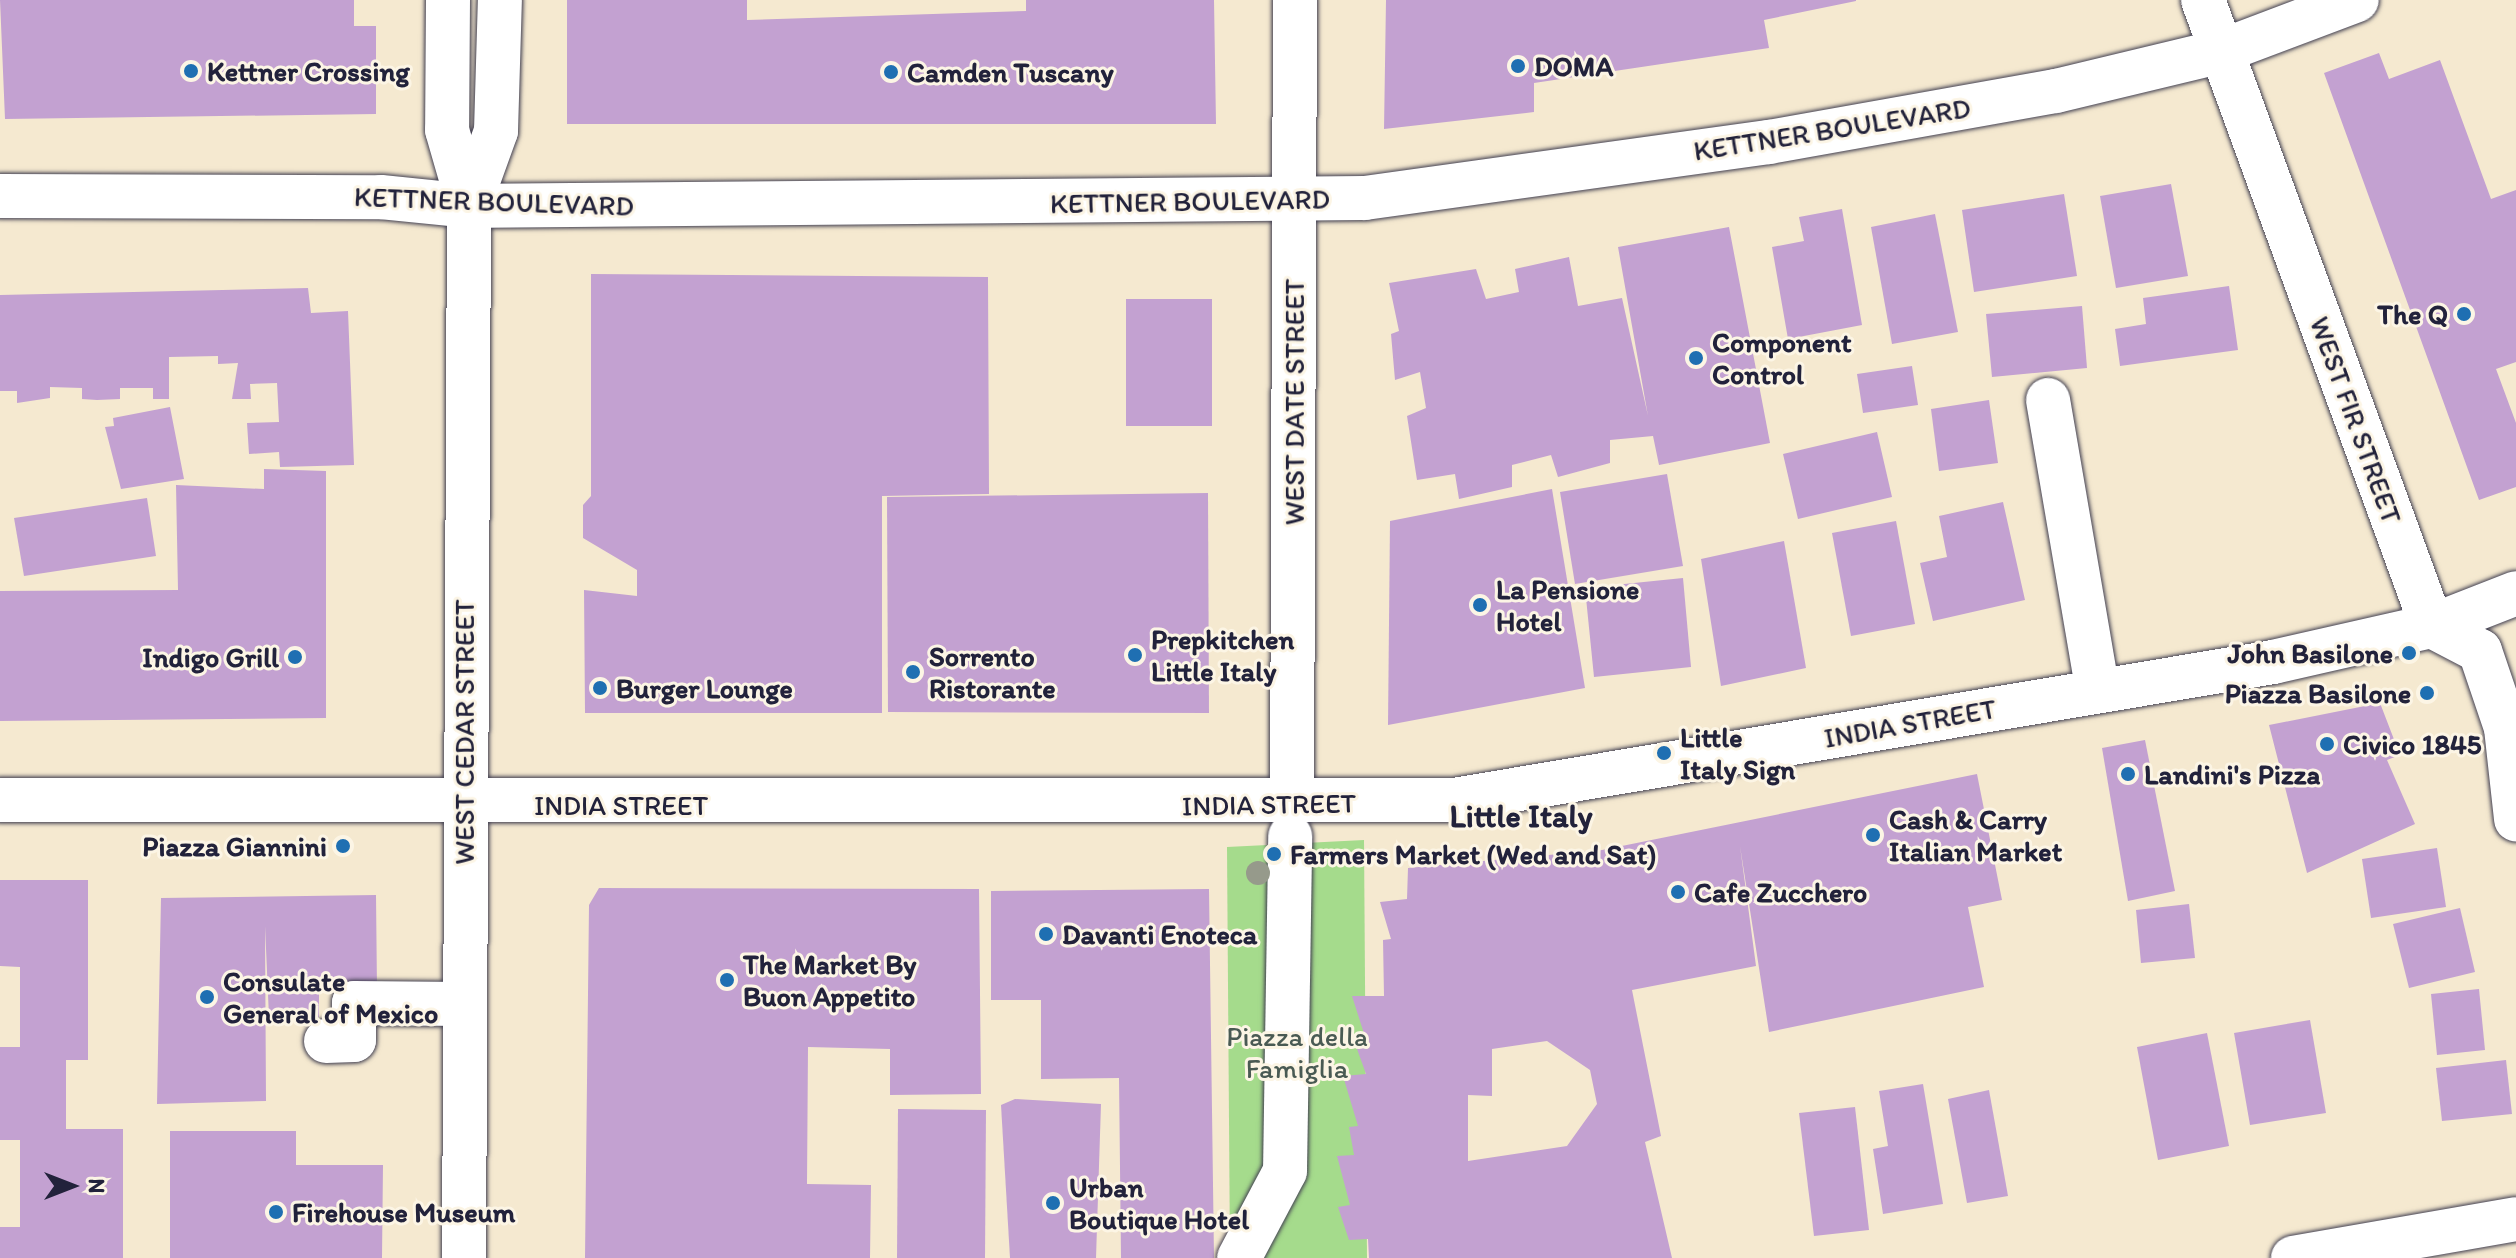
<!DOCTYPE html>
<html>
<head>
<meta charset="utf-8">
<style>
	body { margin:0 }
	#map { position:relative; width:2516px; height:1258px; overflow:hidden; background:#f5e9d0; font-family:Itim,sans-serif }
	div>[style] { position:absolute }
	.green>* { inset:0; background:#a5db8c }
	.building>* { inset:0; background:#c3a1d1 }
	.roads { filter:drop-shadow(0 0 2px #424051) drop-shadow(0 0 2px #424051) }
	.minor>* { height:44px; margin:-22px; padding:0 22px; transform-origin:22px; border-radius:22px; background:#fff }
	.major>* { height:44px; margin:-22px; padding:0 22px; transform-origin:22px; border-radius:22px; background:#fff }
	.trees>* { width:24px; height:24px; margin:-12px; border-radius:50%; background:#969a8b }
	.dots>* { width:22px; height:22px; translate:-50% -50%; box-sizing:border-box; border:4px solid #fcf5e5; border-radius:50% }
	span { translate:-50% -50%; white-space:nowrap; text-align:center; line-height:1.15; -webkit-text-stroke:6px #fcf5e5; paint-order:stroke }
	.poi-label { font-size:28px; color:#22223b; font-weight:700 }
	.left { translate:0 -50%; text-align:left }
	.right { translate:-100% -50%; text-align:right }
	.street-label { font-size:28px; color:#22223b }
	.park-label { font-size:28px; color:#495a53 }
	.quarter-label { font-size:32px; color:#22223b; font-weight:700 }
	.north { position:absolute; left:32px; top:1146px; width:80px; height:80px; -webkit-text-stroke:6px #fcf5e5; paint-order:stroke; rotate:90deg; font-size:22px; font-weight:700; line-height:32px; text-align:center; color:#22223b }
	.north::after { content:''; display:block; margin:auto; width:28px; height:36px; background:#22223b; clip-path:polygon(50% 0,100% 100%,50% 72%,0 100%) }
</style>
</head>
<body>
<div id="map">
	<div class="green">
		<i style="clip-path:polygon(1364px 840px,1367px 1258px,1230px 1258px,1227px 847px)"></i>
	</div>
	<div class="building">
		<i style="clip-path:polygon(0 0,354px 0,354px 26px,376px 26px,376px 114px,5px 119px)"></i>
		<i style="clip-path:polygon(567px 0,747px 0,747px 20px,1026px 11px,1026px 0,1214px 0,1216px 124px,567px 124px)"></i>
		<i style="clip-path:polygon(1386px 0,1856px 0,1856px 1px,1764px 20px,1769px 48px,1534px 83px,1534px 112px,1384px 129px)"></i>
		<i style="clip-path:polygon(2379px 53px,2389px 79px,2440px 60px,2491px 199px,2516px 190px,2516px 362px,2496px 369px,2516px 423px,2516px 487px,2479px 500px,2324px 73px)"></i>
		<i style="clip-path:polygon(2171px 184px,2188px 276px,2116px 288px,2100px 196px)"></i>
		<i style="clip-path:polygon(2064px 194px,2077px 276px,1974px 292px,1962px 210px)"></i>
		<i style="clip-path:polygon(1842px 209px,1862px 325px,1788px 339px,1772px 247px,1804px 241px,1799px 217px)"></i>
		<i style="clip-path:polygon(1935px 214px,1958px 332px,1892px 344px,1871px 227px)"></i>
		<i style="clip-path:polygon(1729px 227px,1770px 443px,1659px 465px,1653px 436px,1610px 440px,1610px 463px,1558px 477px,1551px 455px,1512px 465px,1512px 487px,1459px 499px,1455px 474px,1417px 480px,1407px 416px,1426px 408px,1420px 372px,1395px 380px,1391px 334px,1399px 331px,1389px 283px,1476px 269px,1486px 299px,1519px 292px,1515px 269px,1569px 257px,1578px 306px,1622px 298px,1648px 416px,1618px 247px)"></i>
		<i style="clip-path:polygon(591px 274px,988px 277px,989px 494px,882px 496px,882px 713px,585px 713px,584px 590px,637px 596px,637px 570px,583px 538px,583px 505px,591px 496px)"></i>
		<i style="clip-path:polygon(2229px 286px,2238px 350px,2120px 366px,2115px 329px,2146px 324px,2143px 298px)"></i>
		<i style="clip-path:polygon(308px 288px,311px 313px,348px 311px,354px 465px,280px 467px,279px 452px,249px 454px,247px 423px,279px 422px,277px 383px,250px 384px,251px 399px,232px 399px,238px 363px,218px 364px,218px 356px,169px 357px,169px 399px,153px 399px,153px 388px,120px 388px,120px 399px,97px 400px,82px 399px,82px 388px,50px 387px,50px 398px,17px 403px,17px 391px,0 391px,0 295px)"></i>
		<i style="clip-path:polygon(1126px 299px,1212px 299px,1212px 426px,1126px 426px)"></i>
		<i style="clip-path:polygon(2082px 306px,2087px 368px,1992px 377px,1986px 314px)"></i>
		<i style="clip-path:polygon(1912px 366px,1918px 405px,1863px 413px,1857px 374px)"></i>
		<i style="clip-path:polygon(1989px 400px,1998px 463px,1939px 471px,1931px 409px)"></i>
		<i style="clip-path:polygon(170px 407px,184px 479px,121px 489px,105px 427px,114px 426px,113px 418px)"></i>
		<i style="clip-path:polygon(1877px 432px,1892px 497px,1798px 519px,1783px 454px)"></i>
		<i style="clip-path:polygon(264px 469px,326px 471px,326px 718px,0 721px,0 591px,178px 590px,176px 485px,264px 489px)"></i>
		<i style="clip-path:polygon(1667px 474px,1683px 566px,1575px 584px,1560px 492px)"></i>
		<i style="clip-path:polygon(1552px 489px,1585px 688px,1388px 725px,1390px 521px)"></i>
		<i style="clip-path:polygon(1208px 493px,1209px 713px,888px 712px,887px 497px)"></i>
		<i style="clip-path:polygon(147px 498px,156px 556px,24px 576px,14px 518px)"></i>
		<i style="clip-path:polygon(2003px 502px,2025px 600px,1933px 621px,1920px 563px,1947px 557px,1939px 516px)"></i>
		<i style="clip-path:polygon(1896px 521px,1915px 624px,1851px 636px,1832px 533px)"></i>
		<i style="clip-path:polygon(1784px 541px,1806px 668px,1721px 686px,1701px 559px)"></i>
		<i style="clip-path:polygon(1683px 578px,1691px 667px,1594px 677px,1585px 588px)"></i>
		<i style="clip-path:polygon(2380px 703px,2400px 755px,2387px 760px,2415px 824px,2307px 873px,2269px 725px)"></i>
		<i style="clip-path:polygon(2145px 740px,2175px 891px,2128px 901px,2102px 748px)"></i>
		<i style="clip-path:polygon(evenodd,1977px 774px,2002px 900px,1968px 907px,1984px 987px,1769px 1032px,1740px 846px,1756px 966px,1632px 990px,1661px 1136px,1645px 1142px,1672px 1258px,1369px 1258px,1368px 1239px,1349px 1240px,1338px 1207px,1350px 1205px,1337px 1156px,1354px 1155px,1349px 1127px,1358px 1126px,1343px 1076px,1366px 1074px,1357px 1049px,1368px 1046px,1352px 996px,1384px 996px,1383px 940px,1391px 939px,1380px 902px,1407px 899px,1408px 868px,1602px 850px,1977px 774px,1547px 1041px,1590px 1070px,1597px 1104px,1567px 1146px,1468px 1161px,1468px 1095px,1492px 1096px,1492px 1049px,1547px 1041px)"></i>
		<i style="clip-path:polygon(2437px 848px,2446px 907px,2371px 918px,2362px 859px)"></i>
		<i style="clip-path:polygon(0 880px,88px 880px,88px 1060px,66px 1060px,66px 1129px,123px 1129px,123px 1258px,0 1258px,0 1227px,20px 1227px,20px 1140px,0 1140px,0 1047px,20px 1047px,20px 967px,0 966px)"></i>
		<i style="clip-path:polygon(599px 888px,979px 889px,981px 1094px,890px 1095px,890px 1049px,808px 1047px,807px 1184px,871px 1185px,870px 1258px,585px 1258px,589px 905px)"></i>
		<i style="clip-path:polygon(1209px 889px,1214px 1258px,1121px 1258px,1119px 1078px,1041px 1079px,1041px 1000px,991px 1000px,991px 891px)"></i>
		<i style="clip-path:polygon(376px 895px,377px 990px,319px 992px,319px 1017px,269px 1017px,265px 926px,266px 1101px,157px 1104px,161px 898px)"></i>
		<i style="clip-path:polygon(2189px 904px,2195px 958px,2141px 963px,2136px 910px)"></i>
		<i style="clip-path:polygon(2460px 908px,2475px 972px,2409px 988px,2393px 924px)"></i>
		<i style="clip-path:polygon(2479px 989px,2485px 1050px,2437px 1055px,2431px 994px)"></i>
		<i style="clip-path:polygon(2310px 1020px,2326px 1113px,2250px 1125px,2234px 1033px)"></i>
		<i style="clip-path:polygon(2207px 1033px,2229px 1146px,2158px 1160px,2137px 1047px)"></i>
		<i style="clip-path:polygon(2506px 1060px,2512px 1114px,2442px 1121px,2436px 1068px)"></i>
		<i style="clip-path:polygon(1923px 1084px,1943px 1204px,1883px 1214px,1873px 1149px,1888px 1146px,1879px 1091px)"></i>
		<i style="clip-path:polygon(1989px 1090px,2008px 1196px,1967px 1203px,1948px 1099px)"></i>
		<i style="clip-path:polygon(1015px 1099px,1101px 1104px,1096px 1258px,1010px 1258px,1001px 1105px)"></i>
		<i style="clip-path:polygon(1855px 1107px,1869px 1230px,1814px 1236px,1799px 1113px)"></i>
		<i style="clip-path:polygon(898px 1109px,986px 1110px,985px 1258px,897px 1258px)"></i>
		<i style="clip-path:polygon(170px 1131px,296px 1131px,296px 1165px,383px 1165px,382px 1258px,170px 1258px)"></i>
	</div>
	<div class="roads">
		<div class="minor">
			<i style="left:2203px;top:0;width:667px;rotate:69.91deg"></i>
			<i style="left:2432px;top:626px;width:54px;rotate:27.5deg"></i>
			<i style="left:2480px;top:651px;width:81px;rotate:71.3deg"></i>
			<i style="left:2506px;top:728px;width:92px;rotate:83.7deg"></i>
			<i style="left:2048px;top:400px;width:295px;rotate:80.3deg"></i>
			<i style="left:1292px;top:805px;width:805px;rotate:-89.79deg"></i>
			<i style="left:326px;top:1041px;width:28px;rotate:-2deg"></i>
			<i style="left:354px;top:1040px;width:37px;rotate:-90deg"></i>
			<i style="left:354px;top:1003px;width:109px;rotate:0.5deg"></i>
			<i style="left:1239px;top:1258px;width:98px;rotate:-62.1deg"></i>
			<i style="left:1285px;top:1171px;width:335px;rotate:-89.1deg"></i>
		</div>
		<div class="major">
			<i style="left:448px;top:0;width:130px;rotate:90.4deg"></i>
			<i style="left:447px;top:130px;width:79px;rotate:73.9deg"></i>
			<i style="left:469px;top:206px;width:1052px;rotate:90.27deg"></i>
			<i style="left:0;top:196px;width:381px;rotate:0.2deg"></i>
			<i style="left:381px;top:197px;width:88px;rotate:5.8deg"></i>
			<i style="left:469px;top:206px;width:896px;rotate:-0.51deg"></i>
			<i style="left:1365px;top:198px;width:408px;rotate:-7.9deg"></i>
			<i style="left:1769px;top:142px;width:291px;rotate:-10.1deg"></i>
			<i style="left:2056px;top:91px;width:171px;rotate:-13.5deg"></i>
			<i style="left:2222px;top:51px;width:144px;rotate:-20.7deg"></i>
			<i style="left:469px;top:206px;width:80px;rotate:-70.2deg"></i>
			<i style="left:496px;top:131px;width:131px;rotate:-88.3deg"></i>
			<i style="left:0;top:800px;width:1454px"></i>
			<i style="left:1454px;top:800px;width:831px;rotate:-9.56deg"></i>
			<i style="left:2273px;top:662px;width:163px;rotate:-12.8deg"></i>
			<i style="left:2432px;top:626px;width:90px;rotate:-21.4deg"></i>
			<i style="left:2293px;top:1258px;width:226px;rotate:-9.9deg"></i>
		</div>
	</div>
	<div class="trees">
		<i style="left:1258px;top:873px"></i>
	</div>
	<div class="dots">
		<i style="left:1518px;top:66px;background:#1f6fb2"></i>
		<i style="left:191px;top:71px;background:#1f6fb2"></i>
		<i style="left:891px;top:72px;background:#1f6fb2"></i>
		<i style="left:2464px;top:314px;background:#1f6fb2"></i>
		<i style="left:1696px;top:358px;background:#1f6fb2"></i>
		<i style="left:1480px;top:605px;background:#1f6fb2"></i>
		<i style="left:2409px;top:653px;background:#1f6fb2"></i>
		<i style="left:1135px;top:655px;background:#1f6fb2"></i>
		<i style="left:295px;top:657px;background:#1f6fb2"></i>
		<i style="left:913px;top:672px;background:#1f6fb2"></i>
		<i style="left:600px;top:688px;background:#1f6fb2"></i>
		<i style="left:2427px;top:693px;background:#1f6fb2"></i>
		<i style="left:2327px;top:744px;background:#1f6fb2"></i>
		<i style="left:1664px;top:753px;background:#1f6fb2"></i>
		<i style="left:2128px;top:774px;background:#1f6fb2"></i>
		<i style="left:1873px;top:835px;background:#1f6fb2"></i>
		<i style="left:343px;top:846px;background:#1f6fb2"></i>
		<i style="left:1274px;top:854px;background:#1f6fb2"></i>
		<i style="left:1678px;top:892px;background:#1f6fb2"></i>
		<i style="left:1046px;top:934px;background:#1f6fb2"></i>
		<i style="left:727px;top:980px;background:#1f6fb2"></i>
		<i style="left:207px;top:997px;background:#1f6fb2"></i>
		<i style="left:1053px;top:1203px;background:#1f6fb2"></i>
		<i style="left:276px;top:1212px;background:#1f6fb2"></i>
	</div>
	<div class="poi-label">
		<span class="left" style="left:1534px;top:66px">DOMA</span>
		<span class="left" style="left:207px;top:71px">Kettner Crossing</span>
		<span class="left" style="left:907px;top:72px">Camden Tuscany</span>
		<span class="right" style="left:2448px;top:314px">The Q</span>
		<span class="left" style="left:1712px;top:358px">Component<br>Control</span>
		<span class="left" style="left:1496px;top:605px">La Pensione<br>Hotel</span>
		<span class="left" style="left:1151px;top:655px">Prepkitchen<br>Little Italy</span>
		<span class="right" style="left:2393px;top:653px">John Basilone</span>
		<span class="left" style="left:929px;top:672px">Sorrento<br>Ristorante</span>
		<span class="right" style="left:279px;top:657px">Indigo Grill</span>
		<span class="left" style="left:616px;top:688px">Burger Lounge</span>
		<span class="right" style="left:2411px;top:693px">Piazza Basilone</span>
		<span class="left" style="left:1680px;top:753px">Little<br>Italy Sign</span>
		<span class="left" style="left:2343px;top:744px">Civico 1845</span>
		<span class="left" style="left:2144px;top:774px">Landini's Pizza</span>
		<span class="left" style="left:1889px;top:835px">Cash &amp; Carry<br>Italian Market</span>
		<span class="right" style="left:327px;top:846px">Piazza Giannini</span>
		<span class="left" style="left:1290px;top:854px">Farmers Market (Wed and Sat)</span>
		<span class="left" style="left:1694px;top:892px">Cafe Zucchero</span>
		<span class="left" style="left:1062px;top:934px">Davanti Enoteca</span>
		<span class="left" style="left:743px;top:980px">The Market By<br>Buon Appetito</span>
		<span class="left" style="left:223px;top:997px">Consulate<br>General of Mexico</span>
		<span class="left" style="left:1069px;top:1203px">Urban<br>Boutique Hotel</span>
		<span class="left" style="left:292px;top:1212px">Firehouse Museum</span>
	</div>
	<div class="street-label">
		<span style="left:1832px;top:129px;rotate:-9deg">KETTNER BOULEVARD</span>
		<span style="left:494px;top:201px;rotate:2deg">KETTNER BOULEVARD</span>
		<span style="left:1190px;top:201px;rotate:-1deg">KETTNER BOULEVARD</span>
		<span style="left:1294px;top:402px;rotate:-90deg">WEST DATE STREET</span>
		<span style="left:2356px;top:420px;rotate:70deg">WEST FIR STREET</span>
		<span style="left:1910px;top:723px;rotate:-10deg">INDIA STREET</span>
		<span style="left:464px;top:732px;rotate:-90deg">WEST CEDAR STREET</span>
		<span style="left:1269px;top:804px;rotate:-1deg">INDIA STREET</span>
		<span style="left:621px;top:805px">INDIA STREET</span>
	</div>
	<div class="park-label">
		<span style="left:1297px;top:1052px">Piazza della<br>Famiglia</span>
	</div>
	<div class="quarter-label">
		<span style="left:1521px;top:816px">Little Italy</span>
	</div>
	<div class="north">N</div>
</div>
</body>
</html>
